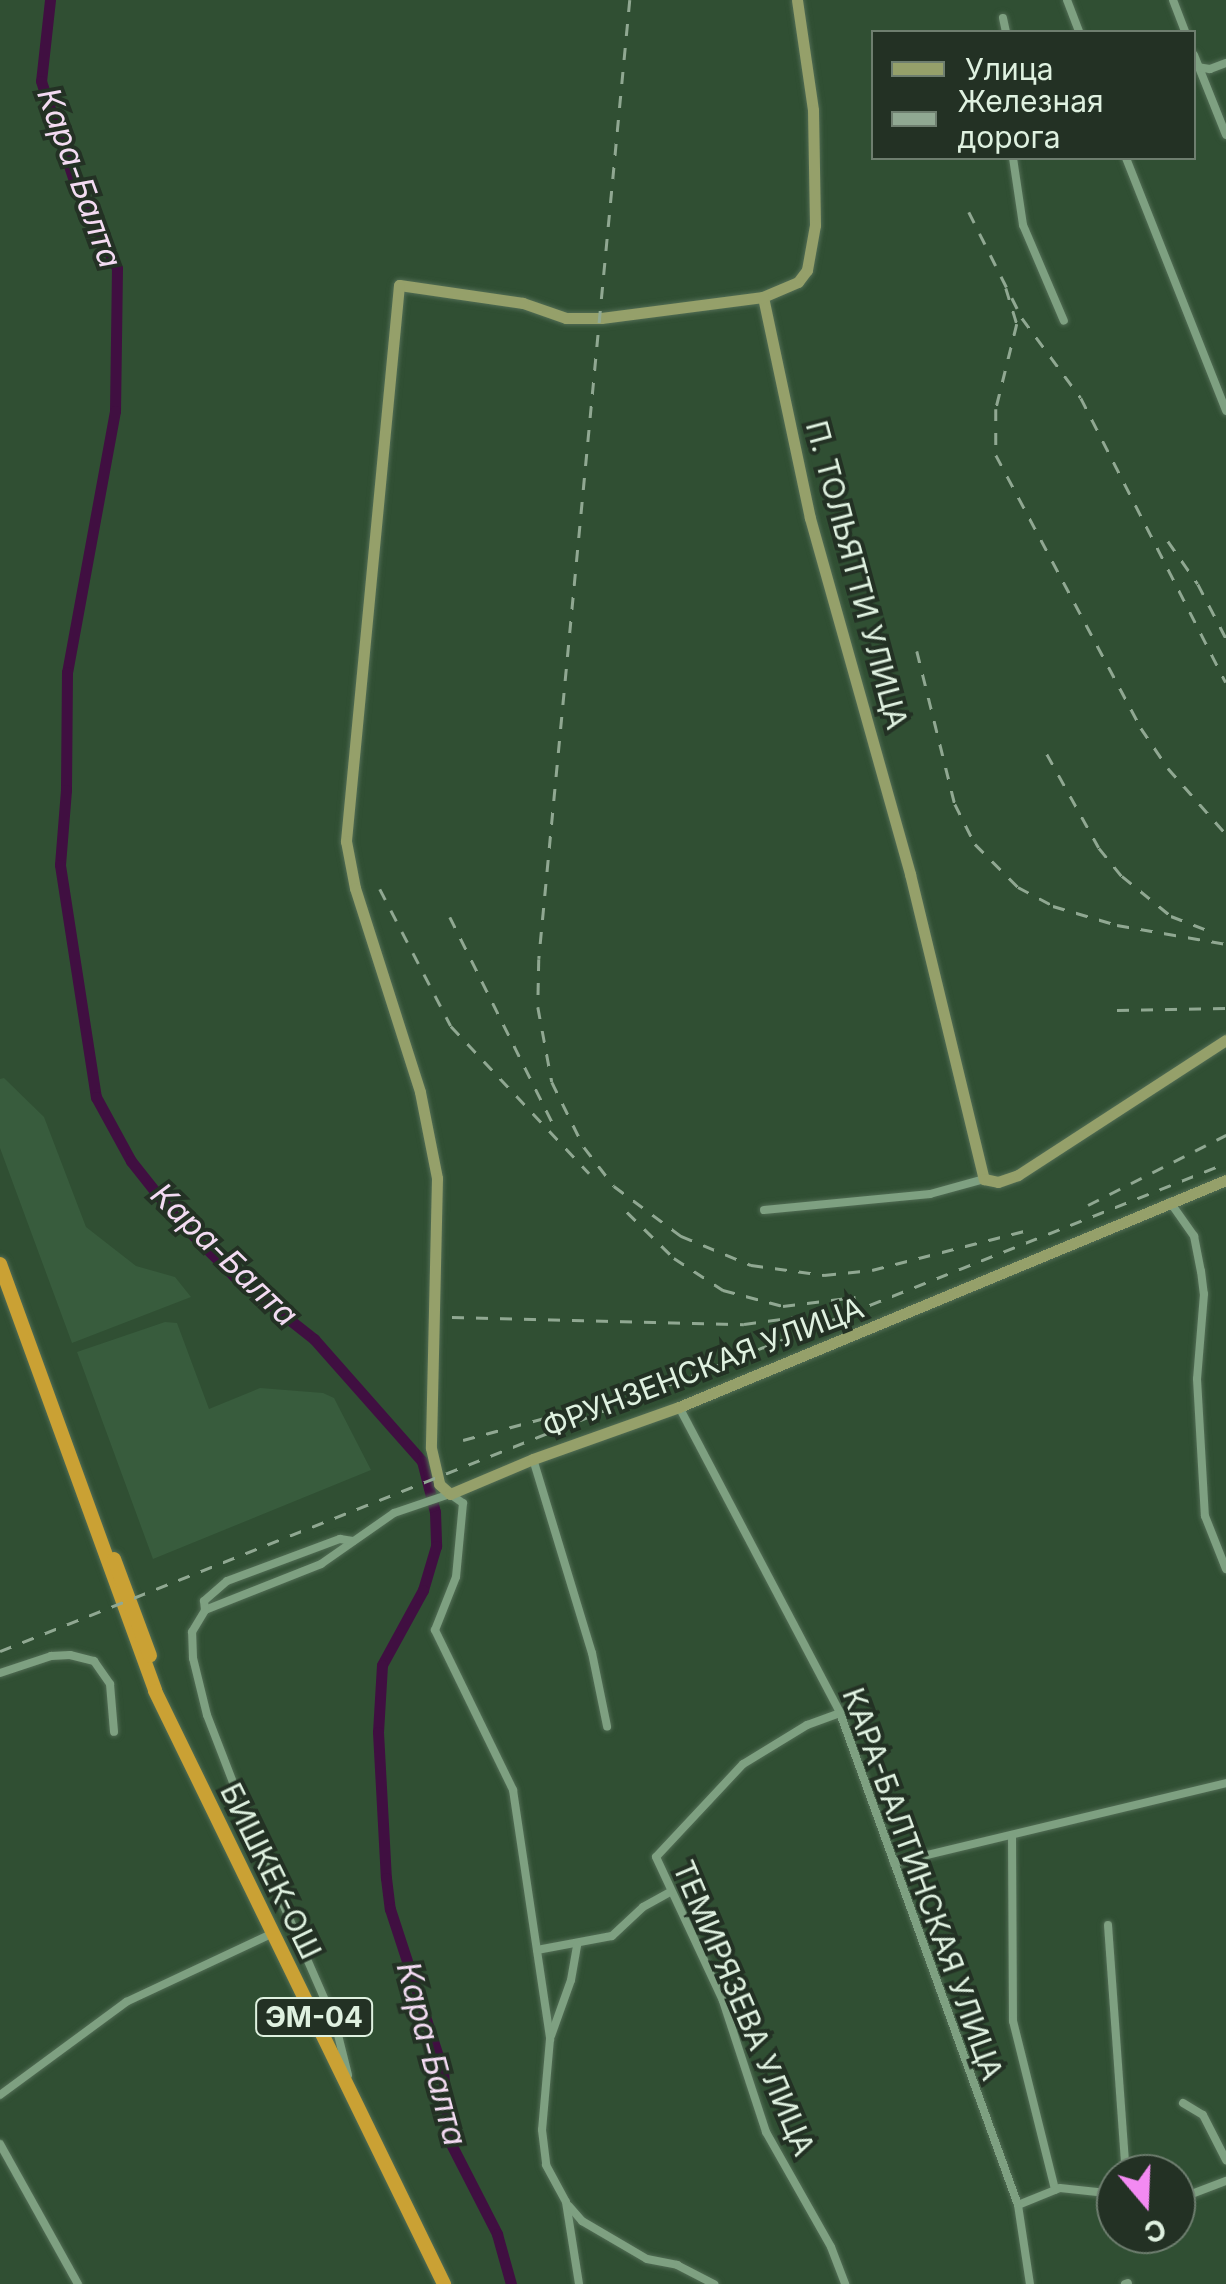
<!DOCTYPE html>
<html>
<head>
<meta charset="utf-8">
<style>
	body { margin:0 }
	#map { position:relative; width:1226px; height:2284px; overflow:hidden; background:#304f33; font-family:Inter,sans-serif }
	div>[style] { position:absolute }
	.built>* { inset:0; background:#385c3d }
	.river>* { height:11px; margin:-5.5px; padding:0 5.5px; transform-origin:5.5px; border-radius:5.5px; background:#400f41 }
	.roads { filter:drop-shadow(0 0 2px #526d55) drop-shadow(0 0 2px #526d55) }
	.street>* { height:8px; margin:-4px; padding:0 4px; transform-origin:4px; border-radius:4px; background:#7ea081 }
	.secondary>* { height:11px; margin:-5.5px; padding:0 5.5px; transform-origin:5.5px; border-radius:5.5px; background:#95a06a }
	.highway>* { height:14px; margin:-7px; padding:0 7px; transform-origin:7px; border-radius:7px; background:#caa134 }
	.rail>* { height:2.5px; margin-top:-1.25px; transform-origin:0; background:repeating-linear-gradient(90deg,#90a892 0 12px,transparent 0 24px) }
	span { translate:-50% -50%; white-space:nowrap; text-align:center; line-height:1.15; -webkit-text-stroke:8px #233124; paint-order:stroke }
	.shield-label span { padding:2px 8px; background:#233124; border:2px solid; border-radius:8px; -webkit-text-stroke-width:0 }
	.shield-label { font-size:28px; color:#dff1e0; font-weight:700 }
	.street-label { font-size:30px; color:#dff1e0 }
	.water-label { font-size:32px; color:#f3dbf2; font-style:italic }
	.legend { position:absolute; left:871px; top:30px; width:325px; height:130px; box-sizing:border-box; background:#233124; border:2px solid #6e7e6f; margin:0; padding:12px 18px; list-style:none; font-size:30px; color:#dff1e0 }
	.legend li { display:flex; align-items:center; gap:20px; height:50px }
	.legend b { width:50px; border:2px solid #6e7e6f }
	.north { position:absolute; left:1096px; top:2154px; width:100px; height:100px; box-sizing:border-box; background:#233124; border:2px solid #6e7e6f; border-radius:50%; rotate:161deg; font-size:28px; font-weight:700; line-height:40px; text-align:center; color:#dff1e0 }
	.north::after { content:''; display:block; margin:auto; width:35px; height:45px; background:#f38af2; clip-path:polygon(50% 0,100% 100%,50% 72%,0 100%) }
</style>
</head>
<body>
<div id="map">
	<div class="built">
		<i style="clip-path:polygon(4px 1078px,44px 1117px,86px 1227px,136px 1266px,175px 1277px,191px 1297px,72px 1343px,0 1148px,0 1079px)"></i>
		<i style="clip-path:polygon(165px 1322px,177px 1323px,209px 1409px,260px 1388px,323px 1393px,334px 1398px,371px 1470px,153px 1559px,77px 1352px)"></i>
	</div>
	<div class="river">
		<i style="left:50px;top:0;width:81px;rotate:96.3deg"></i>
		<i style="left:41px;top:81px;width:112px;rotate:71.7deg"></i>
		<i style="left:76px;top:187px;width:91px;rotate:63.2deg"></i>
		<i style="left:117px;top:268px;width:143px;rotate:90.8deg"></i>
		<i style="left:115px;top:411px;width:265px;rotate:100.4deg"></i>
		<i style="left:67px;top:672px;width:118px;rotate:90.5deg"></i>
		<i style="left:66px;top:790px;width:75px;rotate:94.6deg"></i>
		<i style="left:60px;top:865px;width:235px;rotate:81.2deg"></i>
		<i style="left:96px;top:1097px;width:73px;rotate:61.3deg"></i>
		<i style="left:131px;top:1161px;width:74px;rotate:51.6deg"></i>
		<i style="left:177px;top:1219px;width:81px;rotate:45deg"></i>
		<i style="left:234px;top:1276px;width:102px;rotate:38.2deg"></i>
		<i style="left:314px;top:1339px;width:163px;rotate:48.5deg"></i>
		<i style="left:422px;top:1461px;width:53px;rotate:75.7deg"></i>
		<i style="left:435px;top:1512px;width:34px;rotate:88deg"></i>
		<i style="left:436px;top:1546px;width:46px;rotate:106.5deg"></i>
		<i style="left:423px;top:1590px;width:85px;rotate:118.7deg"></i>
		<i style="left:382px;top:1665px;width:67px;rotate:93.4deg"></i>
		<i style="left:378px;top:1732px;width:146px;rotate:86.9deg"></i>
		<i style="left:386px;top:1878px;width:31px;rotate:83deg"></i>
		<i style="left:390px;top:1909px;width:170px;rotate:71.9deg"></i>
		<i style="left:443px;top:2071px;width:69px;rotate:85deg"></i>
		<i style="left:449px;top:2140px;width:106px;rotate:62.9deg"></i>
		<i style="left:497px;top:2234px;width:52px;rotate:74.4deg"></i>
	</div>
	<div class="roads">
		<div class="street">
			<i style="left:1067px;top:0;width:34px;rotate:69deg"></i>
			<i style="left:1173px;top:0;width:34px;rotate:69deg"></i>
			<i style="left:1003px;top:18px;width:14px;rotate:78deg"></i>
			<i style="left:1194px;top:55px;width:86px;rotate:68.2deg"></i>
			<i style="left:1197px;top:67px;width:13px;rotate:9deg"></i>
			<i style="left:1210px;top:69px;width:17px;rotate:-21deg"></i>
			<i style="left:1013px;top:158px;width:68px;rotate:81.5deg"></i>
			<i style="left:1023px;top:225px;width:104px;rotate:66.9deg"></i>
			<i style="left:1126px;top:158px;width:272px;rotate:68.4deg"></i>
			<i style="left:1170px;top:1202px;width:42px;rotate:54.8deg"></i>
			<i style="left:1194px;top:1236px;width:36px;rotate:79deg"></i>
			<i style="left:1201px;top:1271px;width:23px;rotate:83deg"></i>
			<i style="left:1204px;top:1294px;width:85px;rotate:94.7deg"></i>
			<i style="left:1197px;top:1379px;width:137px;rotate:86.7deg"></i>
			<i style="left:1205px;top:1516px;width:57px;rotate:68.4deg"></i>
			<i style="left:764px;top:1210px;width:167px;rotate:-5.5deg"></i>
			<i style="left:930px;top:1194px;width:56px;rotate:-15.5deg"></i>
			<i style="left:679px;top:1407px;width:346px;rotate:62.2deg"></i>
			<i style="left:840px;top:1713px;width:523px;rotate:70.11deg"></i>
			<i style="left:1018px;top:2205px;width:80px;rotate:81.4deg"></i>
			<i style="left:533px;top:1459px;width:203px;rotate:73.1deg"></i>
			<i style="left:592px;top:1653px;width:75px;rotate:78.4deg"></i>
			<i style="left:205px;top:1610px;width:125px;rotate:-21.6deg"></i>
			<i style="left:321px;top:1564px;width:89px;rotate:-34.9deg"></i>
			<i style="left:394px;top:1513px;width:59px;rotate:-18.7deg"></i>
			<i style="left:450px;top:1494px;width:16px;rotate:35deg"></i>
			<i style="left:463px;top:1503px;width:74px;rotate:95.4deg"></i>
			<i style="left:456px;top:1577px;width:57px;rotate:111.6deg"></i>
			<i style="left:435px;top:1630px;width:178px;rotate:64deg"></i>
			<i style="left:513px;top:1790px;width:252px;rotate:81.5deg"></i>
			<i style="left:550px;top:2039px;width:91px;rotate:95deg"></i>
			<i style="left:542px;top:2130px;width:35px;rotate:83deg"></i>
			<i style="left:546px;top:2165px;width:42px;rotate:61.6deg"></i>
			<i style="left:566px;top:2202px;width:83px;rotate:81deg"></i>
			<i style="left:0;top:1673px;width:54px;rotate:-18.4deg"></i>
			<i style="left:51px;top:1656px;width:19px;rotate:-3deg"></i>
			<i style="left:70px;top:1655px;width:25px;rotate:14deg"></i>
			<i style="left:94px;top:1661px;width:28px;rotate:55deg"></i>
			<i style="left:110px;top:1684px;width:48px;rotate:85.2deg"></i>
			<i style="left:840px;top:1713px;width:35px;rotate:160deg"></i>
			<i style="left:807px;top:1725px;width:75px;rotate:148.6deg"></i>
			<i style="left:743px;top:1764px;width:127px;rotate:133.1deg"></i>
			<i style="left:656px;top:1857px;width:159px;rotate:65deg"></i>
			<i style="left:723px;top:2001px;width:138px;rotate:71.8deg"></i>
			<i style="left:766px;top:2132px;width:132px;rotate:60.5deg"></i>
			<i style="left:831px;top:2247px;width:40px;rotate:69deg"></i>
			<i style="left:1012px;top:1835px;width:186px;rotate:89.7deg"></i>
			<i style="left:1013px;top:2021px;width:174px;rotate:76deg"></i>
			<i style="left:894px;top:1863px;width:342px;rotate:-13.5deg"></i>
			<i style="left:1108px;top:1925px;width:250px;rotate:85.9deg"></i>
			<i style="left:537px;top:1950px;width:76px;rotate:-10.6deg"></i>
			<i style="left:612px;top:1936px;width:42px;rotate:-43.1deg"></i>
			<i style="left:643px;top:1907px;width:31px;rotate:-29deg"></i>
			<i style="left:551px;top:2036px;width:59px;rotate:-70.3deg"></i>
			<i style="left:571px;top:1980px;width:36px;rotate:-80deg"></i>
			<i style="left:348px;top:2075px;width:54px;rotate:-104deg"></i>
			<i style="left:335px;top:2023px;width:197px;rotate:-113.6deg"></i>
			<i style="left:256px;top:1842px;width:136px;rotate:-111.1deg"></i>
			<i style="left:207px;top:1715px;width:59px;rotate:-103.8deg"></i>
			<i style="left:193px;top:1658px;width:26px;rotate:-92deg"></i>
			<i style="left:192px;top:1632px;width:26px;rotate:-59deg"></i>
			<i style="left:205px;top:1610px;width:9px;rotate:-96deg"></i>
			<i style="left:204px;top:1601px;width:30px;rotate:-41deg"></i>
			<i style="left:227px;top:1581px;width:121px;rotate:-20.4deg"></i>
			<i style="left:340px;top:1539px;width:13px;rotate:9deg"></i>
			<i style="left:0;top:2095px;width:157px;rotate:-36.4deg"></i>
			<i style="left:126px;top:2002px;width:160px;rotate:-25.1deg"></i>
			<i style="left:1183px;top:2103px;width:23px;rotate:31deg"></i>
			<i style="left:1203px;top:2115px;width:51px;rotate:62.9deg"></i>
			<i style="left:0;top:2144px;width:160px;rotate:60.9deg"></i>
			<i style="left:1176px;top:2195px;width:13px"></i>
			<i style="left:1189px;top:2195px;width:40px;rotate:-21deg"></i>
			<i style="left:1018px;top:2205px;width:45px;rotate:-22deg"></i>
			<i style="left:1060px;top:2188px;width:56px;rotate:6.1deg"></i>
			<i style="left:569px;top:2206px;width:20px;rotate:49deg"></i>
			<i style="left:582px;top:2221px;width:75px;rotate:30.3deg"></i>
			<i style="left:647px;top:2259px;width:31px;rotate:11deg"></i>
			<i style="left:677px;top:2265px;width:42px;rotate:27.2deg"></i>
			<i style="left:1125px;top:2284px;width:3px;rotate:-18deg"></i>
		</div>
		<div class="secondary">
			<i style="left:797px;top:0;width:111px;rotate:81.7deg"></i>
			<i style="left:813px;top:110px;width:115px;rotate:89deg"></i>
			<i style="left:815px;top:225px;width:46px;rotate:100.1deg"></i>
			<i style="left:807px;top:270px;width:15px;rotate:127deg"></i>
			<i style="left:798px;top:282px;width:38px;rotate:157deg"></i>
			<i style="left:763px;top:297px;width:226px;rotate:78deg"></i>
			<i style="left:810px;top:518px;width:370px;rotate:74.3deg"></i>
			<i style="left:910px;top:874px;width:314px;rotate:76.4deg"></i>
			<i style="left:984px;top:1179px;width:14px;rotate:12deg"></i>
			<i style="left:998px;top:1182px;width:21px;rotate:-19deg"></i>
			<i style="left:1018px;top:1175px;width:248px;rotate:-33deg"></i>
			<i style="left:763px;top:297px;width:163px;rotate:172.6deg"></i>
			<i style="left:601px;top:318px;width:35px;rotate:180deg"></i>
			<i style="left:566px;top:318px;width:46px;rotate:-160.8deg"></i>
			<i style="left:523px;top:303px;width:125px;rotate:-171.7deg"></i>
			<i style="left:399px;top:285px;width:559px;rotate:95.45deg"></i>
			<i style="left:346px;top:841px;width:48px;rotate:79.2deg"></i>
			<i style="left:355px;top:888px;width:214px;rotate:72.3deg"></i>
			<i style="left:420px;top:1092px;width:88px;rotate:78.8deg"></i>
			<i style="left:437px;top:1178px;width:270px;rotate:91.3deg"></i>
			<i style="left:431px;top:1448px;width:37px;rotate:77deg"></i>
			<i style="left:439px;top:1484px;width:15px;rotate:42deg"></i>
			<i style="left:450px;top:1494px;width:90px;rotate:-22.9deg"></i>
			<i style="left:533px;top:1459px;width:155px;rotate:-19.6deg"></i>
			<i style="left:679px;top:1407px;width:592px;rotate:-22.54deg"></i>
		</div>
		<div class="highway">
			<i style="left:0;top:1264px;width:454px;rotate:70deg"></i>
			<i style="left:155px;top:1691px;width:660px;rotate:64.02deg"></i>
			<i style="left:114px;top:1559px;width:103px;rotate:69.6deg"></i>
		</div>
	</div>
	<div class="rail">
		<i style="left:630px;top:0;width:963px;rotate:95.42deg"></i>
		<i style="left:539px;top:959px;width:48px;rotate:91.2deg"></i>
		<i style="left:538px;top:1007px;width:76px;rotate:79.4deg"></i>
		<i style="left:552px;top:1082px;width:72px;rotate:63.8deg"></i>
		<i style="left:584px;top:1147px;width:49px;rotate:52.4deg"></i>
		<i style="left:614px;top:1186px;width:84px;rotate:36.7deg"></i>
		<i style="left:681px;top:1236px;width:76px;rotate:22.5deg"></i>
		<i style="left:751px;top:1265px;width:74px;rotate:7.8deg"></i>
		<i style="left:824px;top:1275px;width:48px;rotate:-5.9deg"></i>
		<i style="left:872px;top:1270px;width:161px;rotate:-14.4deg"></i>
		<i style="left:969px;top:212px;width:119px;rotate:63.4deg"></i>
		<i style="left:1022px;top:318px;width:99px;rotate:53.6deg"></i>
		<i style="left:1081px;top:398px;width:319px;rotate:63deg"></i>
		<i style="left:1006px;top:288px;width:38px;rotate:73deg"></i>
		<i style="left:1017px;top:324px;width:88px;rotate:103.9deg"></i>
		<i style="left:996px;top:409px;width:46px;rotate:90deg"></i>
		<i style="left:996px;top:455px;width:309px;rotate:62deg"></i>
		<i style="left:1141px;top:728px;width:48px;rotate:56deg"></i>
		<i style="left:1168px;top:768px;width:88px;rotate:48.7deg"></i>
		<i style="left:1168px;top:541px;width:52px;rotate:55.1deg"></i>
		<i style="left:1198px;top:584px;width:61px;rotate:62.6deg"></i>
		<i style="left:917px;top:651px;width:158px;rotate:76.1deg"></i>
		<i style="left:955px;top:804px;width:45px;rotate:63.4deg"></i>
		<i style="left:975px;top:844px;width:61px;rotate:45deg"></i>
		<i style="left:1018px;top:887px;width:40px;rotate:28deg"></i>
		<i style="left:1053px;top:906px;width:67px;rotate:16.5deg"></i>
		<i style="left:1117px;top:925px;width:111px;rotate:9.9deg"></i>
		<i style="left:1047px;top:754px;width:107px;rotate:61deg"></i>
		<i style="left:1099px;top:848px;width:36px;rotate:51deg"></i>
		<i style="left:1122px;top:876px;width:63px;rotate:39.2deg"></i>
		<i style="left:1171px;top:916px;width:44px;rotate:21.3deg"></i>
		<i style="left:380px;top:889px;width:154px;rotate:62.6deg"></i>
		<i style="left:451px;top:1026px;width:202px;rotate:46.8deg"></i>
		<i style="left:450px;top:917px;width:229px;rotate:63.5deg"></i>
		<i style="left:1117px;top:1010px;width:109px;rotate:-1.1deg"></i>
		<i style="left:1088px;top:1205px;width:155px;rotate:-26.9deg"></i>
		<i style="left:627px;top:1212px;width:66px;rotate:44.4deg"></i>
		<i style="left:674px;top:1258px;width:59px;rotate:33.1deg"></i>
		<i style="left:723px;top:1290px;width:62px;rotate:14.9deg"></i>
		<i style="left:783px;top:1306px;width:73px;rotate:-7.1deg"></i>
		<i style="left:452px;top:1317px;width:292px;rotate:1.4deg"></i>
		<i style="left:744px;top:1324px;width:68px;rotate:-7.7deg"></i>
		<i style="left:463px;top:1440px;width:92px;rotate:-15.1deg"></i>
		<i style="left:0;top:1651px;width:1320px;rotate:-21.7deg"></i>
	</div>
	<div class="shield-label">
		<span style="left:314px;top:2017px">ЭМ-04</span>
	</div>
	<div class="street-label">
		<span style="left:857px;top:575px;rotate:75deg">П. ТОЛЬЯТТИ УЛИЦА</span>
		<span style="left:703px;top:1367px;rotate:-21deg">ФРУНЗЕНСКАЯ УЛИЦА</span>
		<span style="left:271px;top:1871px;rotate:64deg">БИШКЕК-ОШ</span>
		<span style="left:923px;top:1884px;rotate:70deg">КАРА-БАЛТИНСКАЯ УЛИЦА</span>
		<span style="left:744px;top:2008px;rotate:67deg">ТЕМИРЯЗЕВА УЛИЦА</span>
	</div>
	<div class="water-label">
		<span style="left:79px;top:178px;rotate:70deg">Кара-Балта</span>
		<span style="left:224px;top:1255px;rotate:44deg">Кара-Балта</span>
		<span style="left:431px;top:2054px;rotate:75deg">Кара-Балта</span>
	</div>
	<ul class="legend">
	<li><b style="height:12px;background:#95a06a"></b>Улица</li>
	<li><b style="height:12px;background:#90a892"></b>Железная дорога</li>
	</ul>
	<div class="north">С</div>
</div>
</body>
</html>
